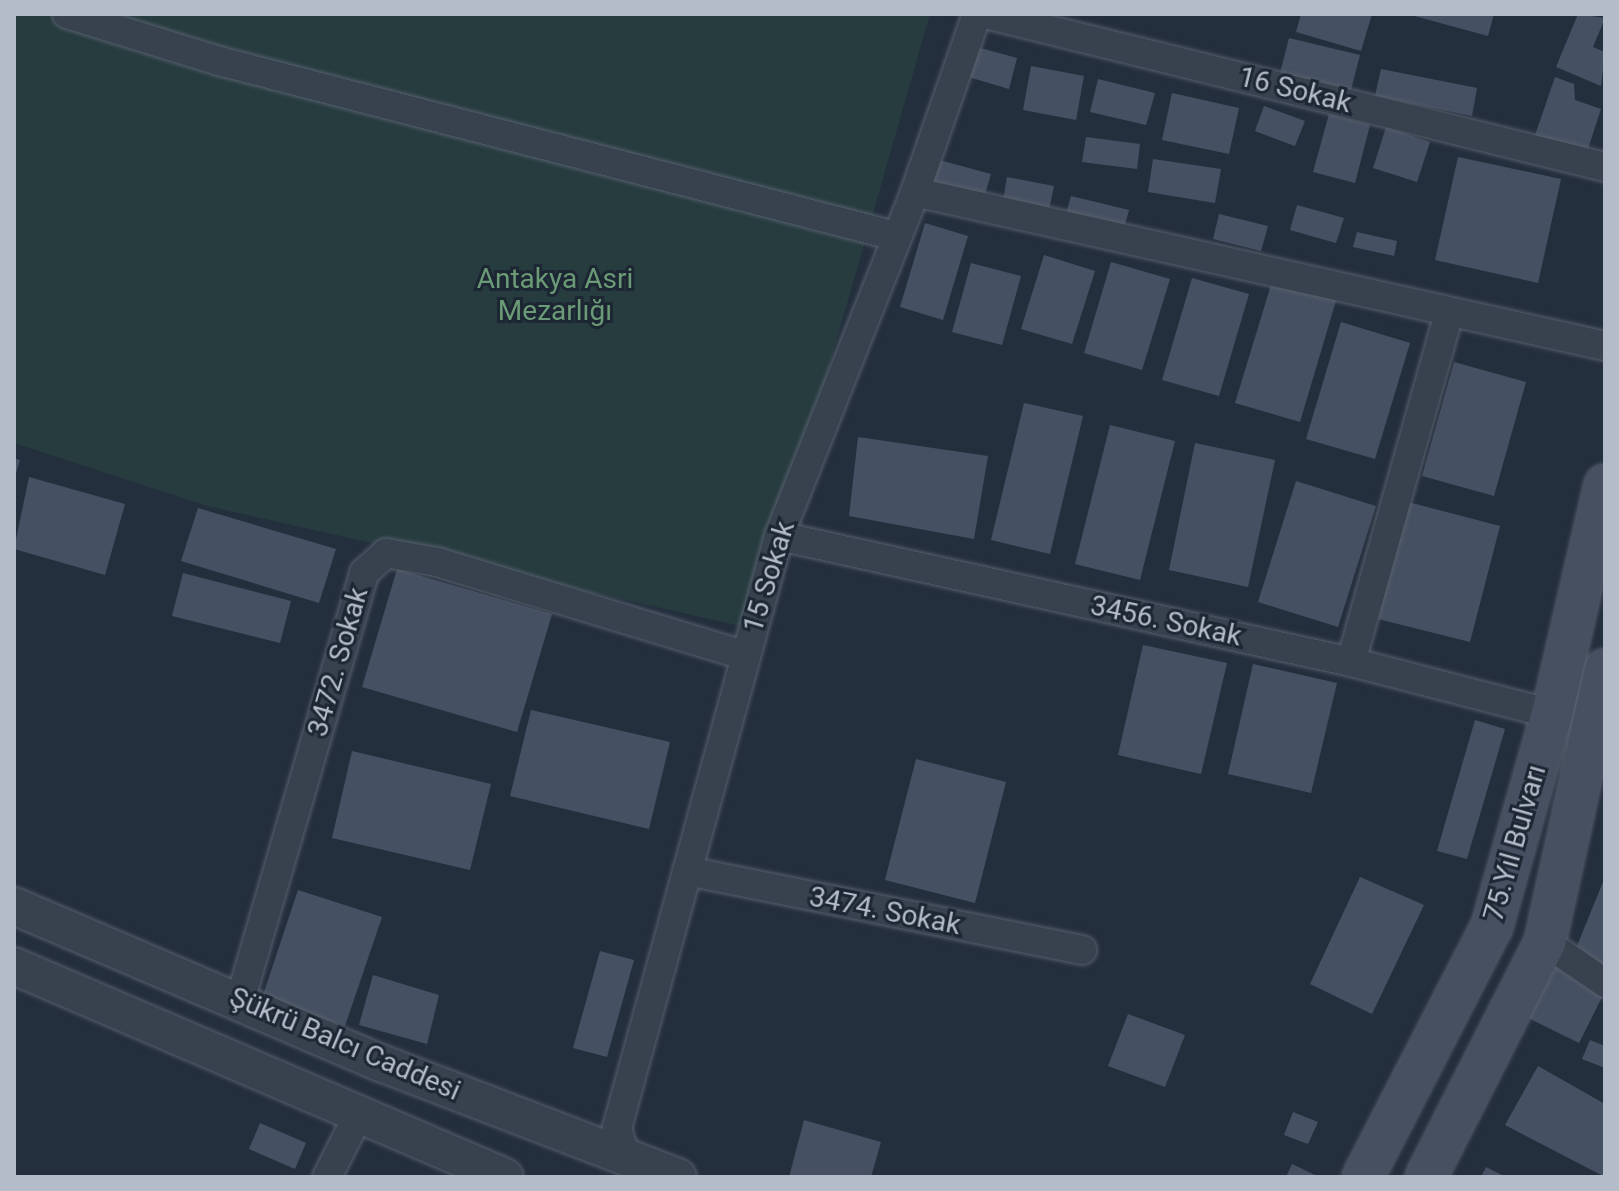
<!DOCTYPE html>
<html>
<head>
<meta charset="utf-8">
<style>
	body { margin:0 }
	#map { position:relative; width:1619px; height:1191px; overflow:hidden; background:#242f3e; font-family:Roboto,sans-serif }
	div>[style] { position:absolute }
	.green>* { inset:0; background:#263c3f }
	.building>* { inset:0; background:#455162 }
	.roads { filter:drop-shadow(0 0 2px #565f6c) drop-shadow(0 0 2px #565f6c) }
	.minor>* { height:28px; margin:-14px; padding:0 14px; transform-origin:14px; border-radius:14px; background:#38414e }
	.tertiary>* { height:36px; margin:-18px; padding:0 18px; transform-origin:18px; border-radius:18px; background:#38414e }
	.secondary>* { height:40px; margin:-20px; padding:0 20px; transform-origin:20px; border-radius:20px; background:#465061 }
	span { translate:-50% -50%; white-space:nowrap; text-align:center; line-height:1.15; -webkit-text-stroke:6px #1d2633; paint-order:stroke }
	.street-label { font-size:28px; color:#b4bcc9 }
	.park-label { font-size:28px; color:#6b9a76 }
	.frame { position:absolute; inset:0; border:16px solid #b4bcc9; pointer-events:none }
</style>
</head>
<body>
<div id="map">
	<div class="green">
		<i style="clip-path:polygon(14px 14px,930px 14px,754px 629px,207px 506px,14px 443px)"></i>
	</div>
	<div class="building">
		<i style="clip-path:polygon(1301px 14px,1372px 14px,1361px 51px,1296px 32px)"></i>
		<i style="clip-path:polygon(1407px 14px,1494px 14px,1488px 36px)"></i>
		<i style="clip-path:polygon(1578px 14px,1605px 18px,1593px 47px,1605px 52px,1601px 86px,1556px 67px)"></i>
		<i style="clip-path:polygon(1289px 38px,1360px 55px,1351px 90px,1280px 73px)"></i>
		<i style="clip-path:polygon(973px 46px,1017px 58px,1009px 89px,965px 76px)"></i>
		<i style="clip-path:polygon(1031px 66px,1084px 76px,1076px 120px,1023px 110px)"></i>
		<i style="clip-path:polygon(1381px 69px,1477px 88px,1472px 116px,1375px 96px)"></i>
		<i style="clip-path:polygon(1555px 77px,1574px 84px,1575px 100px,1601px 109px,1586px 155px,1534px 138px)"></i>
		<i style="clip-path:polygon(1098px 79px,1155px 93px,1146px 125px,1090px 112px)"></i>
		<i style="clip-path:polygon(1172px 93px,1239px 108px,1229px 154px,1162px 140px)"></i>
		<i style="clip-path:polygon(1264px 106px,1305px 121px,1295px 146px,1255px 131px)"></i>
		<i style="clip-path:polygon(1329px 114px,1370px 125px,1355px 183px,1313px 172px)"></i>
		<i style="clip-path:polygon(1386px 127px,1430px 142px,1417px 182px,1373px 168px)"></i>
		<i style="clip-path:polygon(1086px 137px,1140px 144px,1137px 169px,1082px 162px)"></i>
		<i style="clip-path:polygon(1458px 157px,1561px 179px,1538px 283px,1435px 260px)"></i>
		<i style="clip-path:polygon(932px 158px,991px 174px,983px 201px,924px 185px)"></i>
		<i style="clip-path:polygon(1153px 159px,1221px 169px,1215px 203px,1148px 192px)"></i>
		<i style="clip-path:polygon(1007px 177px,1054px 186px,1048px 215px,1002px 206px)"></i>
		<i style="clip-path:polygon(1071px 196px,1129px 210px,1124px 228px,1066px 214px)"></i>
		<i style="clip-path:polygon(1297px 205px,1344px 218px,1336px 243px,1290px 230px)"></i>
		<i style="clip-path:polygon(1219px 214px,1268px 226px,1261px 251px,1213px 239px)"></i>
		<i style="clip-path:polygon(925px 223px,968px 236px,943px 320px,900px 307px)"></i>
		<i style="clip-path:polygon(1357px 232px,1397px 241px,1394px 256px,1353px 247px)"></i>
		<i style="clip-path:polygon(1044px 255px,1095px 271px,1072px 344px,1021px 329px)"></i>
		<i style="clip-path:polygon(1111px 262px,1170px 279px,1142px 370px,1084px 353px)"></i>
		<i style="clip-path:polygon(971px 263px,1021px 276px,1002px 345px,952px 332px)"></i>
		<i style="clip-path:polygon(1274px 275px,1338px 294px,1300px 422px,1235px 403px)"></i>
		<i style="clip-path:polygon(1192px 278px,1249px 294px,1219px 396px,1162px 380px)"></i>
		<i style="clip-path:polygon(1341px 322px,1410px 343px,1375px 459px,1306px 439px)"></i>
		<i style="clip-path:polygon(1454px 362px,1526px 382px,1494px 496px,1422px 476px)"></i>
		<i style="clip-path:polygon(1024px 403px,1083px 416px,1050px 554px,991px 540px)"></i>
		<i style="clip-path:polygon(1110px 425px,1175px 441px,1140px 580px,1075px 564px)"></i>
		<i style="clip-path:polygon(858px 437px,988px 456px,974px 539px,849px 516px)"></i>
		<i style="clip-path:polygon(1195px 443px,1275px 460px,1248px 587px,1169px 570px)"></i>
		<i style="clip-path:polygon(14px 458px,20px 460px,15px 477px,14px 477px)"></i>
		<i style="clip-path:polygon(29px 477px,125px 504px,105px 575px,14px 549px)"></i>
		<i style="clip-path:polygon(1296px 481px,1376px 506px,1338px 627px,1258px 602px)"></i>
		<i style="clip-path:polygon(1408px 502px,1500px 526px,1470px 642px,1378px 619px)"></i>
		<i style="clip-path:polygon(198px 508px,336px 549px,319px 603px,181px 561px)"></i>
		<i style="clip-path:polygon(397px 569px,552px 614px,517px 732px,362px 687px)"></i>
		<i style="clip-path:polygon(183px 573px,291px 601px,280px 643px,172px 616px)"></i>
		<i style="clip-path:polygon(1143px 645px,1227px 663px,1201px 774px,1118px 755px)"></i>
		<i style="clip-path:polygon(1253px 664px,1337px 683px,1311px 793px,1228px 774px)"></i>
		<i style="clip-path:polygon(531px 710px,670px 742px,649px 829px,510px 796px)"></i>
		<i style="clip-path:polygon(1475px 720px,1505px 729px,1467px 859px,1437px 851px)"></i>
		<i style="clip-path:polygon(352px 751px,491px 784px,470px 870px,332px 838px)"></i>
		<i style="clip-path:polygon(916px 759px,1006px 782px,975px 903px,885px 880px)"></i>
		<i style="clip-path:polygon(1360px 877px,1424px 905px,1372px 1014px,1310px 984px)"></i>
		<i style="clip-path:polygon(1603px 882px,1605px 883px,1605px 971px,1572px 958px)"></i>
		<i style="clip-path:polygon(298px 890px,382px 917px,345px 1026px,262px 998px)"></i>
		<i style="clip-path:polygon(600px 951px,634px 960px,607px 1057px,573px 1048px)"></i>
		<i style="clip-path:polygon(1555px 965px,1605px 991px,1579px 1043px,1528px 1018px)"></i>
		<i style="clip-path:polygon(373px 975px,439px 995px,427px 1044px,359px 1025px)"></i>
		<i style="clip-path:polygon(1128px 1014px,1185px 1035px,1165px 1087px,1108px 1066px)"></i>
		<i style="clip-path:polygon(1590px 1040px,1605px 1046px,1605px 1068px,1582px 1059px)"></i>
		<i style="clip-path:polygon(1538px 1066px,1605px 1104px,1605px 1177px,1505px 1125px)"></i>
		<i style="clip-path:polygon(1293px 1112px,1318px 1122px,1308px 1144px,1284px 1135px)"></i>
		<i style="clip-path:polygon(804px 1120px,881px 1142px,871px 1177px,789px 1177px)"></i>
		<i style="clip-path:polygon(260px 1123px,306px 1143px,295px 1169px,249px 1149px)"></i>
		<i style="clip-path:polygon(1292px 1164px,1319px 1177px,1286px 1177px)"></i>
		<i style="clip-path:polygon(1486px 1167px,1506px 1177px,1481px 1177px)"></i>
	</div>
	<div class="roads">
		<div class="minor">
			<i style="left:67px;top:14px;width:159px;rotate:17.2deg"></i>
			<i style="left:219px;top:61px;width:698px;rotate:14.51deg"></i>
			<i style="left:985px;top:14px;width:639px;rotate:13.86deg"></i>
			<i style="left:915px;top:192px;width:707px;rotate:12.58deg"></i>
			<i style="left:779px;top:536px;width:586px;rotate:12.42deg"></i>
			<i style="left:1351px;top:662px;width:208px;rotate:14.5deg"></i>
			<i style="left:1351px;top:662px;width:362px;rotate:-74.3deg"></i>
			<i style="left:687px;top:871px;width:403px;rotate:11.3deg"></i>
			<i style="left:1545px;top:942px;width:73px;rotate:34.3deg"></i>
			<i style="left:240px;top:1001px;width:446px;rotate:-73.8deg"></i>
			<i style="left:364px;top:573px;width:30px;rotate:-42deg"></i>
			<i style="left:386px;top:553px;width:52px;rotate:10deg"></i>
			<i style="left:437px;top:562px;width:323px;rotate:16.9deg"></i>
			<i style="left:625px;top:1155px;width:28px;rotate:-107deg"></i>
			<i style="left:617px;top:1128px;width:614px;rotate:-74.7deg"></i>
			<i style="left:779px;top:536px;width:370px;rotate:-68.4deg"></i>
			<i style="left:915px;top:192px;width:188px;rotate:-70.8deg"></i>
			<i style="left:327px;top:1177px;width:68px;rotate:-63.1deg"></i>
		</div>
		<div class="tertiary">
			<i style="left:14px;top:906px;width:399px;rotate:23.2deg"></i>
			<i style="left:381px;top:1063px;width:318px;rotate:21deg"></i>
			<i style="left:14px;top:966px;width:534px;rotate:23.25deg"></i>
		</div>
		<div class="secondary">
			<i style="left:1363px;top:1177px;width:282px;rotate:-62.8deg"></i>
			<i style="left:1492px;top:926px;width:220px;rotate:-74.2deg"></i>
			<i style="left:1552px;top:714px;width:235px;rotate:-77deg"></i>
			<i style="left:1426px;top:1177px;width:263px;rotate:-63.1deg"></i>
			<i style="left:1545px;top:942px;width:279px;rotate:-77.6deg"></i>
		</div>
	</div>
	<div class="street-label">
		<span style="left:1295px;top:90px;rotate:14deg">16 Sokak</span>
		<span style="left:769px;top:577px;rotate:-73deg">15 Sokak</span>
		<span style="left:1166px;top:621px;rotate:12deg">3456. Sokak</span>
		<span style="left:338px;top:662px;rotate:-74deg">3472. Sokak</span>
		<span style="left:1515px;top:843px;rotate:-74deg">75.Yıl Bulvarı</span>
		<span style="left:885px;top:911px;rotate:11deg">3474. Sokak</span>
		<span style="left:345px;top:1044px;rotate:23deg">Şükrü Balcı Caddesi</span>
	</div>
	<div class="park-label">
		<span style="left:555px;top:295px">Antakya Asri<br>Mezarlığı</span>
	</div>
	<div class="frame"></div>
</div>
</body>
</html>
